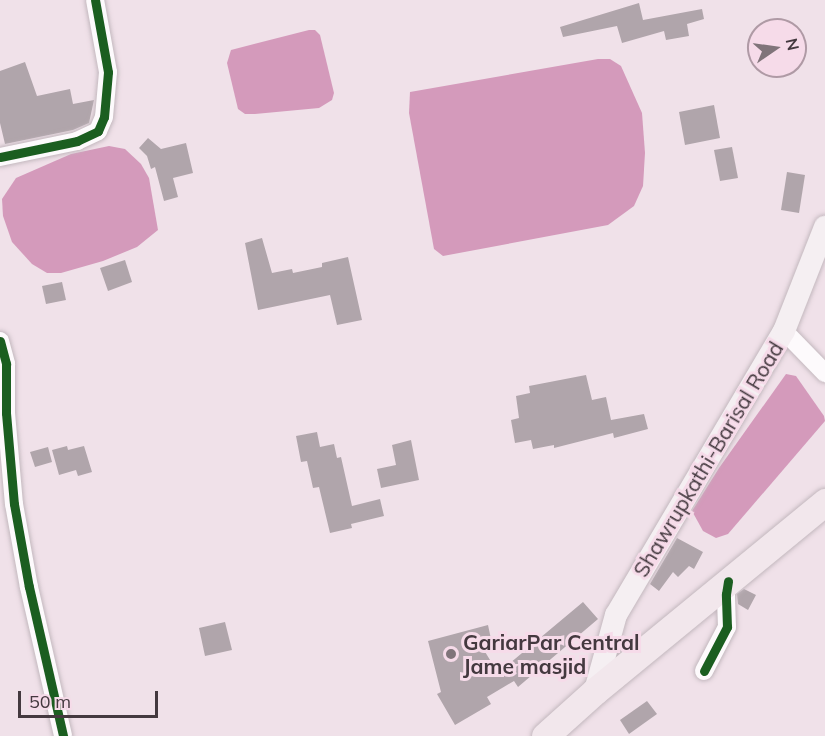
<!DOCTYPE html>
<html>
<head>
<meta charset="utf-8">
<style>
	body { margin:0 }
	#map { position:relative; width:825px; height:736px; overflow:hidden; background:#f0e1e9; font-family:Mulish,sans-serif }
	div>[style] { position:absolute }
	.water>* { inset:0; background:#d49abb }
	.building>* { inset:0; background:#b0a5ab }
	.roads { filter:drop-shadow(0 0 2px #c3b8be) drop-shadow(0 0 2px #c3b8be) }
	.minor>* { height:18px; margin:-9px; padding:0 9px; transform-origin:9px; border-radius:9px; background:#fdfafc }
	.major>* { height:22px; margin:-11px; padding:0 11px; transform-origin:11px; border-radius:11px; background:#f5eff2 }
	.highway>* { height:27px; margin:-13.5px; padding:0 13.5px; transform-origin:13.5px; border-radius:13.5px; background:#f2e7ec }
	.cycleway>* { height:9px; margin:-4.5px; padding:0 4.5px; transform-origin:4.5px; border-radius:4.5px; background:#1b5e20 }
	.dots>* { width:16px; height:16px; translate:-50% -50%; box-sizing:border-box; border:3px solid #f6dbe9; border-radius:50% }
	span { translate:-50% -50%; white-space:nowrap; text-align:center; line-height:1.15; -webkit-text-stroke:6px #f6dbe9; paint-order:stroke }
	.street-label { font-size:21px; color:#44393f }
	.poi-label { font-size:21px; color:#44393f; font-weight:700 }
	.left { translate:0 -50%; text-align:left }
	.north { position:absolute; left:747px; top:18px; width:60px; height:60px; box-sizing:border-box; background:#f6dbe9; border:2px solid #af9aa5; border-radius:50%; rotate:77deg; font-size:16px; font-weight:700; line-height:24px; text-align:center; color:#44393f }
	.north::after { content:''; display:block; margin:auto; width:21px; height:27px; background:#80747a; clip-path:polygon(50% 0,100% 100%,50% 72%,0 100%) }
	.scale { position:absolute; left:18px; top:691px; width:140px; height:27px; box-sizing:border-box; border:3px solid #44393f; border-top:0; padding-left:8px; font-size:18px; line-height:21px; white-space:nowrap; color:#44393f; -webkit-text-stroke:4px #f6dbe9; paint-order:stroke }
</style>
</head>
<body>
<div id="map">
	<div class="water">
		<i style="clip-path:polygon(309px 30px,315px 30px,320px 35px,334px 93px,332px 100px,319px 108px,255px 114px,245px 114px,238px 109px,227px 63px,231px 50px)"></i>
		<i style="clip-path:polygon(598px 59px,610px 59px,621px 66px,642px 113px,645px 153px,643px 186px,634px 206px,608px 225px,443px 256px,434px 249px,409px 113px,410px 92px)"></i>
		<i style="clip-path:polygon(109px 146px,125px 149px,141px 164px,149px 178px,158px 230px,137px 247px,103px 261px,61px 273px,47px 273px,32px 264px,12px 242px,3px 216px,2px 199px,16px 178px,71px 154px)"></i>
		<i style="clip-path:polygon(786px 374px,796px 376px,824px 416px,825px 421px,728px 534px,716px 538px,703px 531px,692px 511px,719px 468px)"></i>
	</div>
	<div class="building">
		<i style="clip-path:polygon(639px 3px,643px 20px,702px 9px,704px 19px,687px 24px,689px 36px,666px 40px,664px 31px,622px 43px,617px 26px,563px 37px,560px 27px)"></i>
		<i style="clip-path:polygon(25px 62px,37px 96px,70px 89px,73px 104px,94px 100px,89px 123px,73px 130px,5px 144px,0 123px,0 71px)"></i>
		<i style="clip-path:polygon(714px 105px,720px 138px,685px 145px,679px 112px)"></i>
		<i style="clip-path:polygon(148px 138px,161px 149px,186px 143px,193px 173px,173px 178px,178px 197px,164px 201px,155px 167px,151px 169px,147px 156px,139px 148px)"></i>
		<i style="clip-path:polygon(732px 147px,738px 178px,720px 181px,714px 150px)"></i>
		<i style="clip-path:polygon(787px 172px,805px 175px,799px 213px,781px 210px)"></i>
		<i style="clip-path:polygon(262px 238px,272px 273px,292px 269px,293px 273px,322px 267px,322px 263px,348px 257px,362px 320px,337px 325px,330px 295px,258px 310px,245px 243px)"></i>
		<i style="clip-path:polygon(125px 260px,132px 282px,108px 291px,100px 268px)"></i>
		<i style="clip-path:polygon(62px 282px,66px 300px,46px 304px,42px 286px)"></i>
		<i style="clip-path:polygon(586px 375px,592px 400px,606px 397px,611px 420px,644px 414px,648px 429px,614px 438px,613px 433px,554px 448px,554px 445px,533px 449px,531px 440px,515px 443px,511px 420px,519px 418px,516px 396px,530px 393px,529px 386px)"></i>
		<i style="clip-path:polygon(317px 432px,320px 447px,334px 444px,337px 458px,341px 457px,352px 506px,380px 499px,384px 516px,351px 524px,352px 528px,330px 533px,319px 487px,313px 488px,307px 461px,301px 462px,296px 436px)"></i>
		<i style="clip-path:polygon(411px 440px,419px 480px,381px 488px,377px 469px,396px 465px,392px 445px)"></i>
		<i style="clip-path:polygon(67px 446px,68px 450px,84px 446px,92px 472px,78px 476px,76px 470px,59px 475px,52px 450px)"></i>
		<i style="clip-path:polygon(48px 447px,52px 462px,35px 467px,30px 452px)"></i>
		<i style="clip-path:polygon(677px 538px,703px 552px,694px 569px,689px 566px,678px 577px,673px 572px,659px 591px,650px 584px)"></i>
		<i style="clip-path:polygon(744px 589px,756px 595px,748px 610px,738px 604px,737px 594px)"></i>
		<i style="clip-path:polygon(583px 602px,598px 619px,518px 687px,514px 681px,487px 697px,491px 704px,455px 725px,437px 694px,441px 692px,428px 641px,488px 625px,491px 639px,479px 642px,498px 673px)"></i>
		<i style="clip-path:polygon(225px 622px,232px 650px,205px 656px,199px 628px)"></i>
		<i style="clip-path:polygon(647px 701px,657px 714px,629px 734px,620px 720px)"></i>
	</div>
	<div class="roads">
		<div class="minor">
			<i style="left:0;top:157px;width:79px;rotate:-11.7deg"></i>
			<i style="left:77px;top:141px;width:23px;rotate:-25deg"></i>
			<i style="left:98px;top:131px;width:15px;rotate:-67deg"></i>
			<i style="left:104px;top:117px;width:45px;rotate:-84.9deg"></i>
			<i style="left:108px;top:72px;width:73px;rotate:-100.2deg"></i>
			<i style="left:784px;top:331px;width:59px;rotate:45.7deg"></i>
			<i style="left:0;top:341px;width:24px;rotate:75deg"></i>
			<i style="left:6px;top:364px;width:49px;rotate:90deg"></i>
			<i style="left:6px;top:413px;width:91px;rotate:85deg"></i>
			<i style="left:14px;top:504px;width:84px;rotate:79.8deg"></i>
			<i style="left:29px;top:587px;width:153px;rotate:77.1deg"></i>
			<i style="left:704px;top:671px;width:50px;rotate:-62.4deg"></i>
			<i style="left:727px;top:627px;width:33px;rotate:-92deg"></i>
			<i style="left:726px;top:594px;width:13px;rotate:-81deg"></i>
		</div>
		<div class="major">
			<i style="left:595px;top:691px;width:79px;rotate:-74.6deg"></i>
			<i style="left:616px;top:615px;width:330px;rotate:-59.4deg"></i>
			<i style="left:784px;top:331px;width:112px;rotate:-68.5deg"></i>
		</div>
		<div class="highway">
			<i style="left:545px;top:736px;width:67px;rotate:-42deg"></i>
			<i style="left:595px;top:691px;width:298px;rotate:-39.4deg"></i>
		</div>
	</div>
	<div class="cycleway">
		<i style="left:0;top:157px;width:79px;rotate:-11.7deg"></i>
		<i style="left:77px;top:141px;width:23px;rotate:-25deg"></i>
		<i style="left:98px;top:131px;width:15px;rotate:-67deg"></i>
		<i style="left:104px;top:117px;width:45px;rotate:-84.9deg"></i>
		<i style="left:108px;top:72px;width:73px;rotate:-100.2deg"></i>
		<i style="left:0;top:341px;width:24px;rotate:75deg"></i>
		<i style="left:6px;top:364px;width:49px;rotate:90deg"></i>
		<i style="left:6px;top:413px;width:91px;rotate:85deg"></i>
		<i style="left:14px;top:504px;width:84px;rotate:79.8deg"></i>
		<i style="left:29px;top:587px;width:153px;rotate:77.1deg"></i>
		<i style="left:704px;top:671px;width:50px;rotate:-62.4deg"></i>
		<i style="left:727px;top:627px;width:33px;rotate:-92deg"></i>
		<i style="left:726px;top:594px;width:13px;rotate:-81deg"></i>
	</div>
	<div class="dots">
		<i style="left:451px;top:654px;background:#80747a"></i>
	</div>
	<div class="street-label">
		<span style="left:708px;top:459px;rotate:-59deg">Shawrupkathi-Barisal Road</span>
	</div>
	<div class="poi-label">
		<span class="left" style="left:463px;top:654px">GariarPar Central<br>Jame masjid</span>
	</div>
	<div class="north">N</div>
	<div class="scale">50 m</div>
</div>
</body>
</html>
